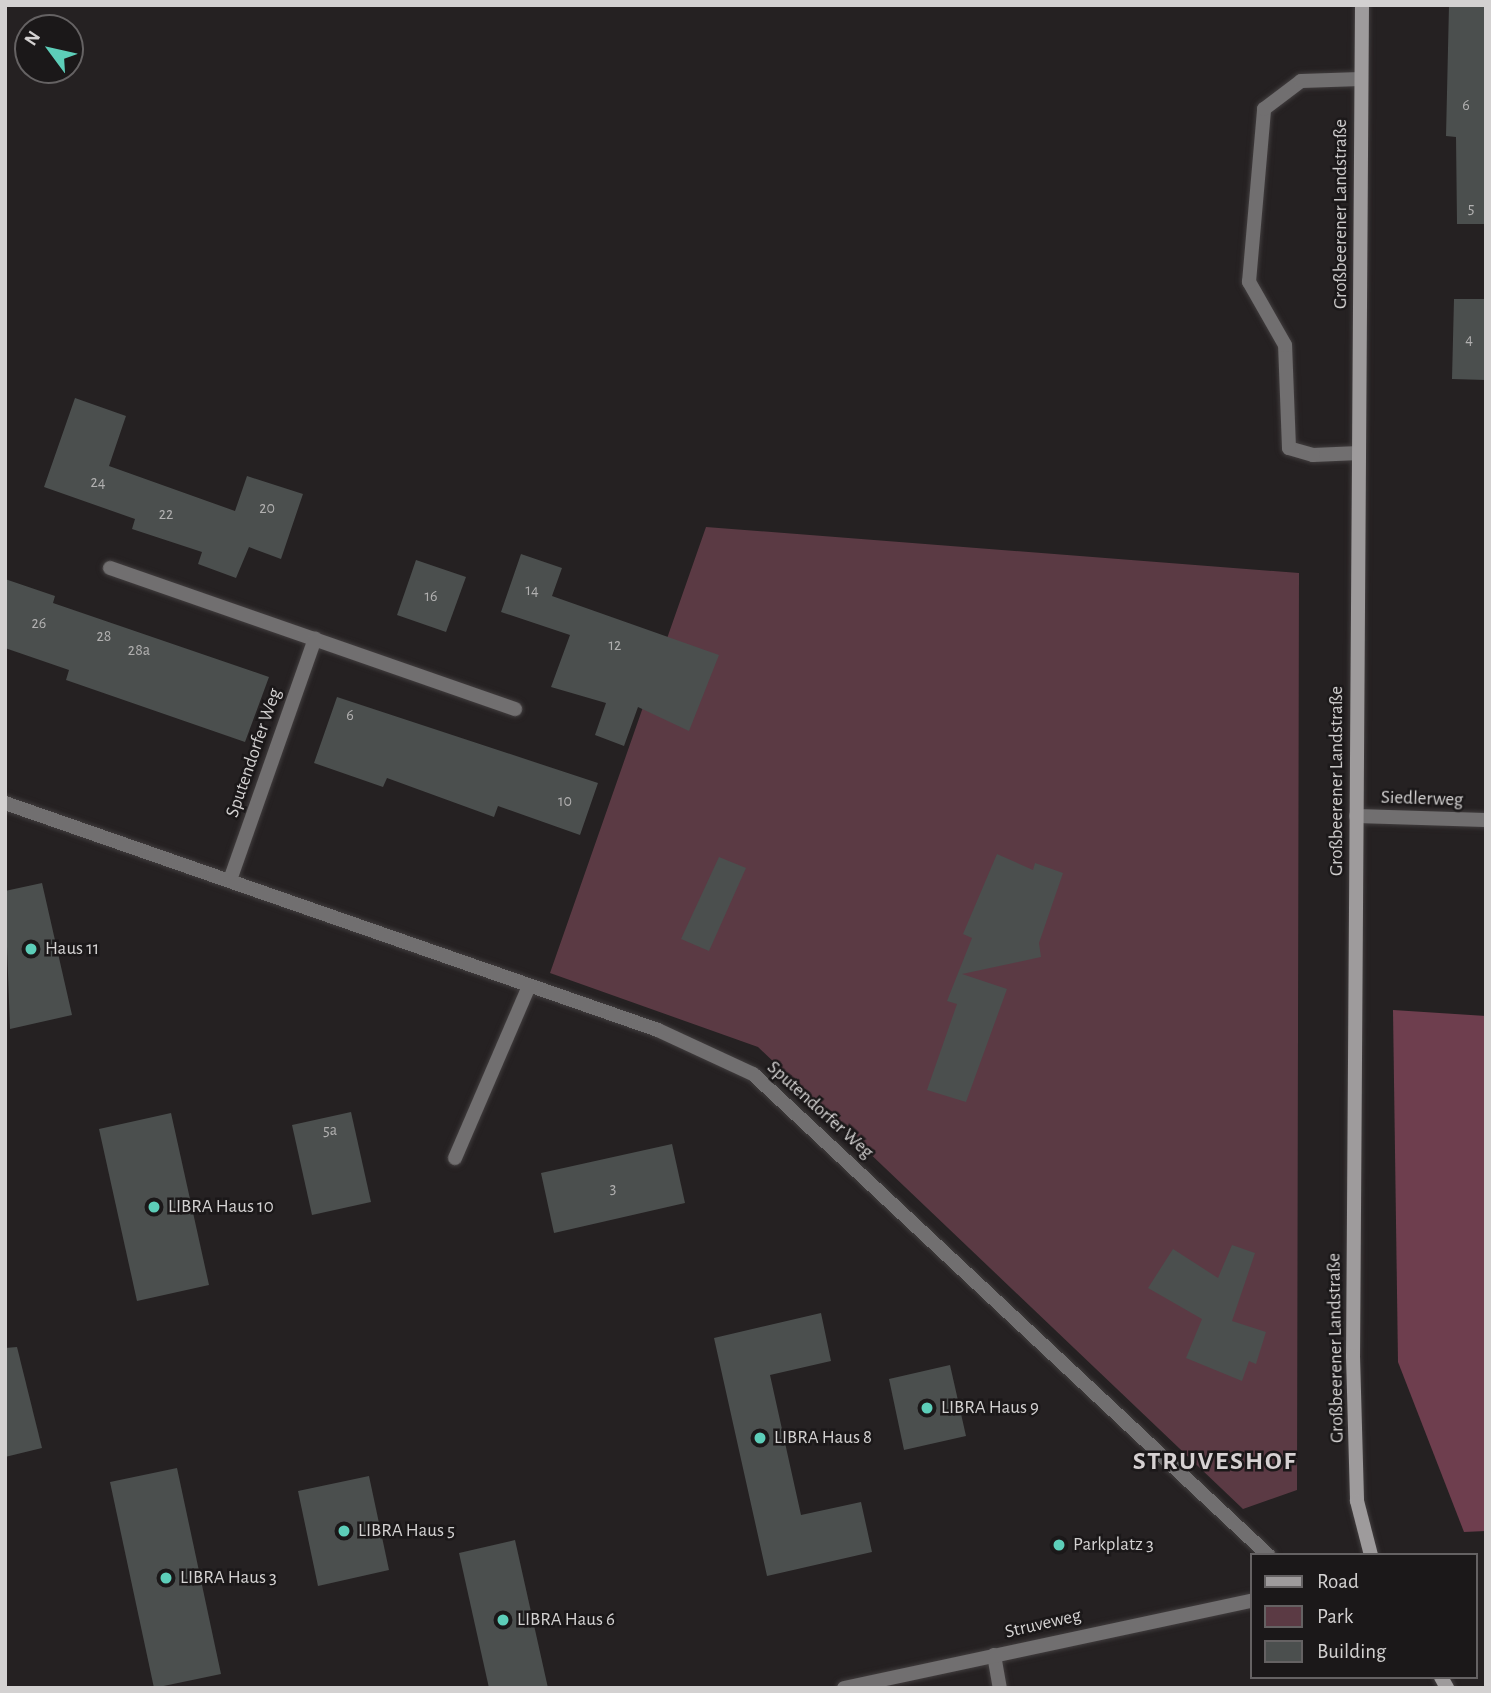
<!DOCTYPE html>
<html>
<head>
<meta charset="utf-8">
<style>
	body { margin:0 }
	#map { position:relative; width:1491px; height:1693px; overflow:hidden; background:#252122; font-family:"Alegreya Sans",sans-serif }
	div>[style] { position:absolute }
	.green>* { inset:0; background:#5b3a44 }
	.forest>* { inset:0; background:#6e3e4e }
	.building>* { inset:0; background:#4b4f4e }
	.roads { filter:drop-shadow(0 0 2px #413d3e) drop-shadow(0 0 2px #413d3e) }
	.lane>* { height:14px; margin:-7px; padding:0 7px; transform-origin:7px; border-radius:7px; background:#716f70 }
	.street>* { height:14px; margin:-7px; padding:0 7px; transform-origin:7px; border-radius:7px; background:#716f70 }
	.secondary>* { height:14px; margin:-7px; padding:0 7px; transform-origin:7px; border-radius:7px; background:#9e9b9c }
	.dots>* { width:19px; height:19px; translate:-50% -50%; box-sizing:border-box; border:4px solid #1b1819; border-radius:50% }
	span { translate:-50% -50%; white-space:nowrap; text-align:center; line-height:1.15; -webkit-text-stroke:5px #1b1819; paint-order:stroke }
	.number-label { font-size:16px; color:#b1b0b0 }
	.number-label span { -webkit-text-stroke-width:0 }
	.street-label { font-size:19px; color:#d3d1d1 }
	.poi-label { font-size:19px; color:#d3d1d1 }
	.left { translate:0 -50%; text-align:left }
	.district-label { font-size:26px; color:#d6d1d2; font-weight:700; letter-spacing:2px }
	.frame { position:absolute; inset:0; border:7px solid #d3d1d1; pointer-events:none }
	.legend { position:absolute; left:1250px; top:1553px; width:228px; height:126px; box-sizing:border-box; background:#1b1819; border:2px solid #656263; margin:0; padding:9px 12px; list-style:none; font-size:21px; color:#d3d1d1 }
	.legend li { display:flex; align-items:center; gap:14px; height:35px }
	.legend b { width:35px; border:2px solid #656263 }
	.north { position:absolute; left:14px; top:14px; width:70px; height:70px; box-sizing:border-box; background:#1b1819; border:2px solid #656263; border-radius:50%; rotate:303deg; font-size:19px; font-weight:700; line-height:28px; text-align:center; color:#d3d1d1 }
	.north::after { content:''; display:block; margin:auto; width:24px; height:32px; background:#5dceb9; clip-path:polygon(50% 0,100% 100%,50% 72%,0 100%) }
</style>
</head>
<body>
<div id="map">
	<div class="green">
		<i style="clip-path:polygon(706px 527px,1299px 573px,1297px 1490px,1243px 1509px,758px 1047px,550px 973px)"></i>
	</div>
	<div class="forest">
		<i style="clip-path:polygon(1393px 1010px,1486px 1016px,1486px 1531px,1464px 1532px,1398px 1362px)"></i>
	</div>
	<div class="building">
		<i style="clip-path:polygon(1449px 5px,1486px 5px,1486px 224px,1457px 224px,1456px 137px,1446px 136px)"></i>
		<i style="clip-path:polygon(1454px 299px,1486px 299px,1486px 380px,1452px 379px)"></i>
		<i style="clip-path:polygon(75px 398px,126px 416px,109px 466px,235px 511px,247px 476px,303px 494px,281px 559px,249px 547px,236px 578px,198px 564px,202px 552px,132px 529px,135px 519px,44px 487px)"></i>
		<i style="clip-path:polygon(521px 554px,562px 568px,552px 596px,719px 655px,689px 731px,638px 707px,624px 746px,595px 735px,606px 703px,551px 687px,570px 635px,501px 612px)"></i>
		<i style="clip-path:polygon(416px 560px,466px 577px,446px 632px,397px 615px)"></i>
		<i style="clip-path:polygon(5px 579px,55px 596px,53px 603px,269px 677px,245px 742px,66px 680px,69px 670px,5px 648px)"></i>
		<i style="clip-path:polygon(337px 697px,598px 783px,580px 835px,498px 806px,494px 817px,387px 778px,383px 787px,314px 763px)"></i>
		<i style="clip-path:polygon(997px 854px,1033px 870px,1035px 863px,1063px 873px,1039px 943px,1041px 957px,962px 974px,1007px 989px,966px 1102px,927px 1090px,957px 1004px,947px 1001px,972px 938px,963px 934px)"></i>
		<i style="clip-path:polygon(719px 857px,746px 868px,709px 951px,681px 939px)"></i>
		<i style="clip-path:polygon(42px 883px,72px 1015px,10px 1029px,5px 891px)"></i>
		<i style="clip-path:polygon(351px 1112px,371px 1202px,312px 1215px,292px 1125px)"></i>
		<i style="clip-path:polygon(171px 1113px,209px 1285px,137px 1301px,99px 1129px)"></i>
		<i style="clip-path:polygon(672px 1144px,685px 1203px,554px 1233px,541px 1173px)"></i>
		<i style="clip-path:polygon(1232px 1245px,1255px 1253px,1232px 1321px,1266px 1332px,1256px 1364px,1249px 1361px,1242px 1381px,1186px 1358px,1202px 1319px,1148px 1288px,1173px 1249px,1218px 1278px)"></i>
		<i style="clip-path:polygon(821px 1313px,831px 1361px,770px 1375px,801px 1515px,861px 1502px,872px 1552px,767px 1576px,714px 1338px)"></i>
		<i style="clip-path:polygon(17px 1347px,42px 1448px,5px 1457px,5px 1348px)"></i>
		<i style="clip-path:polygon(950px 1365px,966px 1436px,904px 1450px,889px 1379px)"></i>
		<i style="clip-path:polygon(177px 1468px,221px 1674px,154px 1688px,110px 1482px)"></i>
		<i style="clip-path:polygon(369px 1476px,389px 1570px,318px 1586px,298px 1491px)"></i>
		<i style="clip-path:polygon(515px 1540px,548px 1688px,489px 1688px,459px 1553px)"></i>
	</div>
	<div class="roads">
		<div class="lane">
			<i style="left:1359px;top:453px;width:46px;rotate:177.5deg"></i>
			<i style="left:1313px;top:455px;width:25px;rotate:-164deg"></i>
			<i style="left:1289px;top:448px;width:103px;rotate:-92.2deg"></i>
			<i style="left:1285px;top:345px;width:73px;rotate:-119.7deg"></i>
			<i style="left:1249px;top:282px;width:174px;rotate:-85deg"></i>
			<i style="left:1264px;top:109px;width:46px;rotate:-37.1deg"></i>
			<i style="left:1301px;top:81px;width:60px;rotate:-1.9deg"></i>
			<i style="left:110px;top:568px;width:429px;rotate:19.2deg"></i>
			<i style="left:230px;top:880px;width:256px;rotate:-70.6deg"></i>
			<i style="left:455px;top:1158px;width:187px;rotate:-66.7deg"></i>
			<i style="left:994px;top:1655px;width:34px;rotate:80deg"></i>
		</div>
		<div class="street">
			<i style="left:5px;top:803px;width:691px;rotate:19.17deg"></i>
			<i style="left:658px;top:1030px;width:105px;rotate:24.9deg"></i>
			<i style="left:753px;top:1074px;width:705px;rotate:43.04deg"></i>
			<i style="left:1356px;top:816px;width:130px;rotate:1.8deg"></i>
			<i style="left:844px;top:1688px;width:416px;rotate:-12.1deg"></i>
		</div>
		<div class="secondary">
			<i style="left:1362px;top:5px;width:1351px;rotate:90.38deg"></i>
			<i style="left:1353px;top:1356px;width:145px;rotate:88.4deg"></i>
			<i style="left:1357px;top:1501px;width:56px;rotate:75.5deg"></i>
			<i style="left:1441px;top:1677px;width:13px;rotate:61deg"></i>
		</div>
	</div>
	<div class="dots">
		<i style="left:31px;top:949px;background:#5dceb9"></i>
		<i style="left:154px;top:1207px;background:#5dceb9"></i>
		<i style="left:927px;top:1408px;background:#5dceb9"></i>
		<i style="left:760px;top:1438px;background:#5dceb9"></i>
		<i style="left:344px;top:1531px;background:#5dceb9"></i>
		<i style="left:1059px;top:1545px;background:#5dceb9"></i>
		<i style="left:166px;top:1578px;background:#5dceb9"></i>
		<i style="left:503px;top:1620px;background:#5dceb9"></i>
	</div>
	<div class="number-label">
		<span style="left:1466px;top:105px">6</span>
		<span style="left:1471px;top:208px">5</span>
		<span style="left:1469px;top:339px">4</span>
		<span style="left:98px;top:482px">24</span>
		<span style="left:267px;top:508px">20</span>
		<span style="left:166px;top:514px">22</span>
		<span style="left:532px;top:590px">14</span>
		<span style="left:431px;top:596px">16</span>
		<span style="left:39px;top:623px">26</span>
		<span style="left:104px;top:636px">28</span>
		<span style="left:615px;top:645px">12</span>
		<span style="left:139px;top:650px">28a</span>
		<span style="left:350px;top:715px">6</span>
		<span style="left:565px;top:801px">10</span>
		<span style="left:330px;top:1130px">5a</span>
		<span style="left:613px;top:1188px">3</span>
	</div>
	<div class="street-label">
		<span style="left:1341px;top:214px;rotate:-90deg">Großbeerener Landstraße</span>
		<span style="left:254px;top:753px;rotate:-71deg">Sputendorfer Weg</span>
		<span style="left:1337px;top:781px;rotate:-90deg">Großbeerener Landstraße</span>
		<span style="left:1422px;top:799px;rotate:2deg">Siedlerweg</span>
		<span style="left:820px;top:1110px;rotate:42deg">Sputendorfer Weg</span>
		<span style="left:1336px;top:1348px;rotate:-91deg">Großbeerener Landstraße</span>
		<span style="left:1043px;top:1624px;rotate:-13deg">Struveweg</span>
	</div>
	<div class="poi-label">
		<span class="left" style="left:45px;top:949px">Haus 11</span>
		<span class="left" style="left:168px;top:1207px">LIBRA Haus 10</span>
		<span class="left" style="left:941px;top:1408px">LIBRA Haus 9</span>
		<span class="left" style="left:774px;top:1438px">LIBRA Haus 8</span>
		<span class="left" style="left:358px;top:1531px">LIBRA Haus 5</span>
		<span class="left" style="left:1073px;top:1545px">Parkplatz 3</span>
		<span class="left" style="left:180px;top:1578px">LIBRA Haus 3</span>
		<span class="left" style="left:517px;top:1620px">LIBRA Haus 6</span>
	</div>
	<div class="district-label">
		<span style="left:1215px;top:1462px">STRUVESHOF</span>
	</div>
	<div class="frame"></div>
	<ul class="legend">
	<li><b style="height:9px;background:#9e9b9c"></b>Road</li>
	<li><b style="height:19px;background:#5b3a44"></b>Park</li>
	<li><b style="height:19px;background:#4b4f4e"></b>Building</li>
	</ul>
	<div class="north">N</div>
</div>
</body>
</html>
